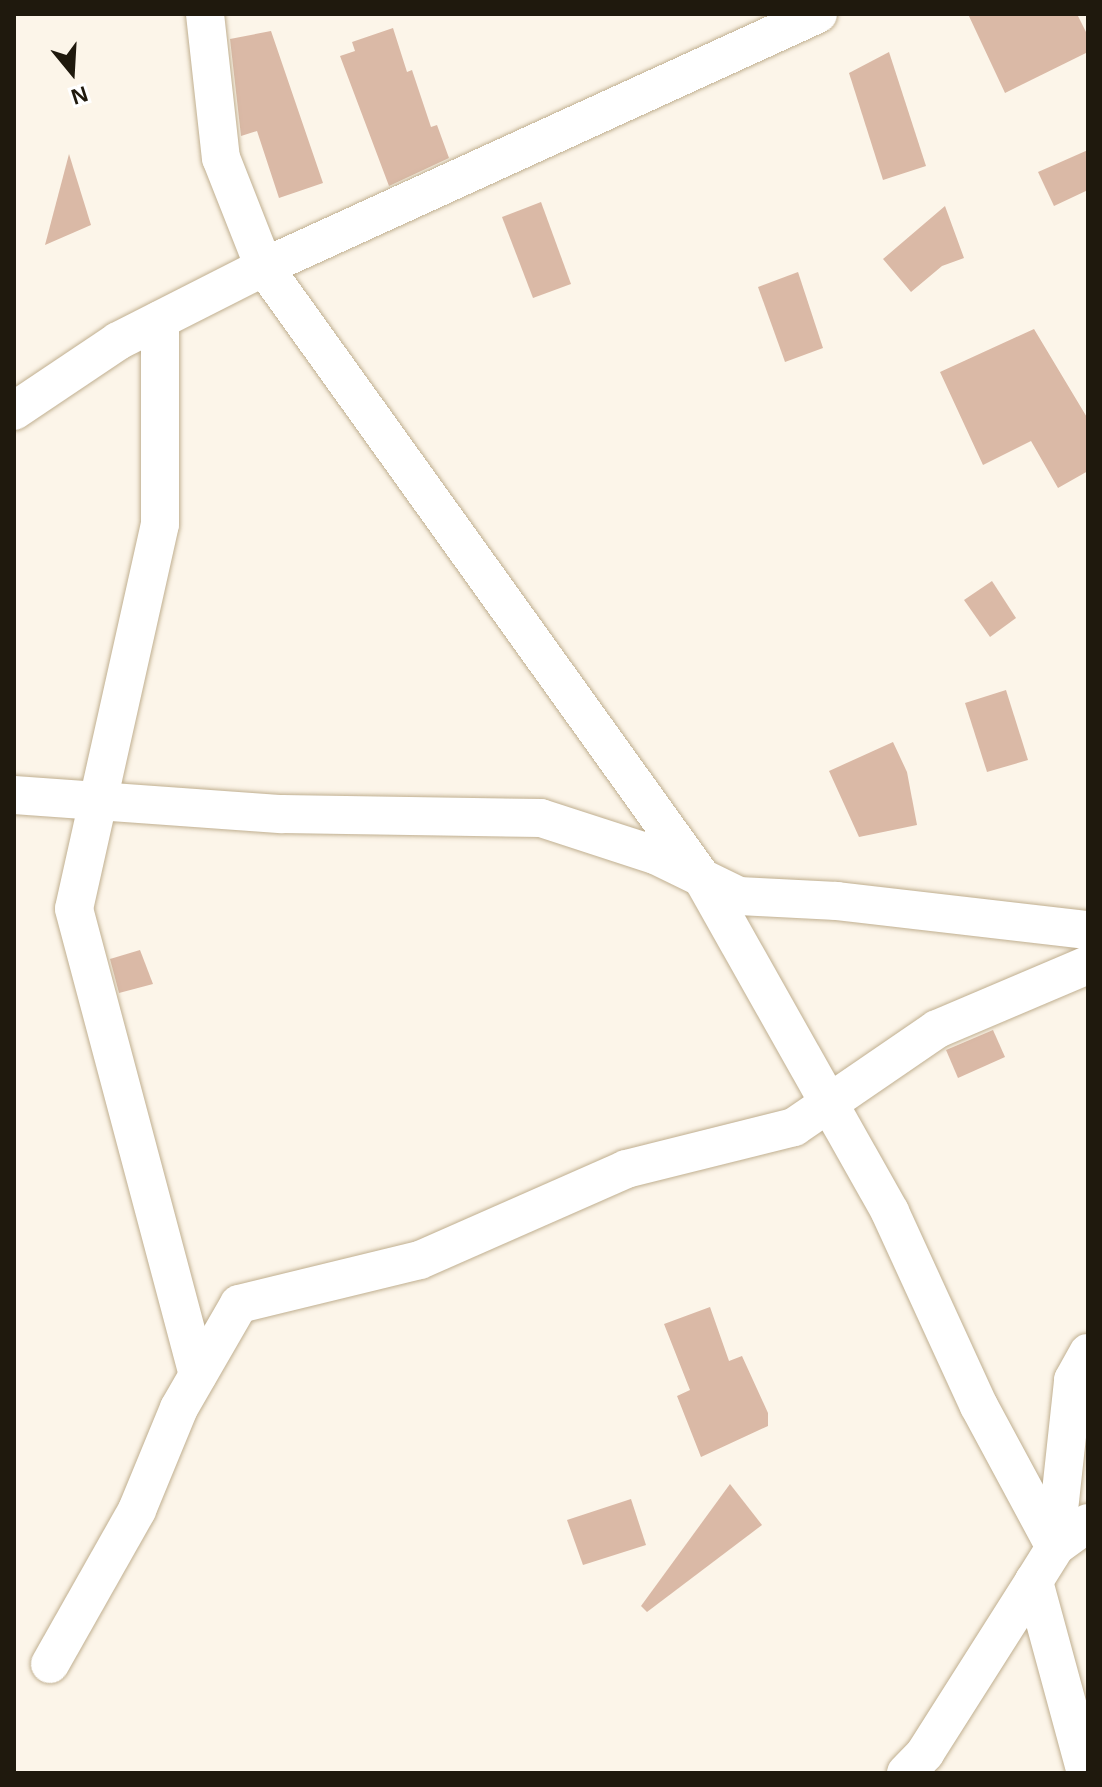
<!DOCTYPE html>
<html>
<head>
<meta charset="utf-8">
<style>
	body { margin:0 }
	#map { position:relative; width:1102px; height:1787px; overflow:hidden; background:#fcf5e9; font-family:Helvetica,sans-serif }
	div>[style] { position:absolute }
	.building>* { inset:0; background:#dab9a6 }
	.roads { filter:drop-shadow(0 0 2px #c0af90) drop-shadow(0 0 2px #c0af90) }
	.minor>* { height:38px; margin:-19px; padding:0 19px; transform-origin:19px; border-radius:19px; background:#fff }
	span { translate:-50% -50%; white-space:nowrap; text-align:center; line-height:1.15; -webkit-text-stroke:6px #fff; paint-order:stroke }
	.frame { position:absolute; inset:0; border:16px solid #1f190d; pointer-events:none }
	.north { position:absolute; left:32px; top:32px; width:80px; height:80px; -webkit-text-stroke:6px #fff; paint-order:stroke; rotate:162deg; font-size:22px; font-weight:700; line-height:32px; text-align:center; color:#1f190d }
	.north::after { content:''; display:block; margin:auto; width:28px; height:36px; background:#1f190d; clip-path:polygon(50% 0,100% 100%,50% 72%,0 100%) }
</style>
</head>
<body>
<div id="map">
	<div class="building">
		<i style="clip-path:polygon(968px 14px,1077px 14px,1088px 36px,1088px 52px,1005px 93px)"></i>
		<i style="clip-path:polygon(393px 28px,407px 72px,412px 70px,431px 127px,437px 125px,449px 158px,389px 186px,340px 56px,355px 51px,352px 42px)"></i>
		<i style="clip-path:polygon(271px 31px,323px 183px,279px 198px,257px 131px,241px 136px,230px 39px)"></i>
		<i style="clip-path:polygon(889px 52px,926px 166px,883px 180px,849px 73px)"></i>
		<i style="clip-path:polygon(1088px 150px,1088px 190px,1054px 206px,1038px 172px)"></i>
		<i style="clip-path:polygon(69px 154px,91px 225px,45px 245px)"></i>
		<i style="clip-path:polygon(541px 202px,571px 284px,533px 298px,502px 217px)"></i>
		<i style="clip-path:polygon(945px 206px,964px 258px,942px 266px,911px 292px,883px 259px)"></i>
		<i style="clip-path:polygon(798px 272px,823px 348px,785px 362px,758px 287px)"></i>
		<i style="clip-path:polygon(1034px 329px,1088px 419px,1088px 471px,1058px 488px,1031px 441px,983px 465px,940px 372px)"></i>
		<i style="clip-path:polygon(992px 581px,1016px 618px,990px 637px,964px 600px)"></i>
		<i style="clip-path:polygon(1006px 690px,1028px 760px,987px 772px,965px 703px)"></i>
		<i style="clip-path:polygon(893px 742px,907px 772px,917px 825px,859px 837px,829px 771px)"></i>
		<i style="clip-path:polygon(140px 950px,153px 984px,119px 993px,110px 959px)"></i>
		<i style="clip-path:polygon(993px 1030px,1005px 1057px,958px 1078px,946px 1050px)"></i>
		<i style="clip-path:polygon(710px 1307px,729px 1361px,742px 1356px,768px 1413px,768px 1426px,701px 1457px,677px 1396px,690px 1390px,664px 1324px)"></i>
		<i style="clip-path:polygon(730px 1484px,762px 1525px,647px 1612px,641px 1606px)"></i>
		<i style="clip-path:polygon(631px 1499px,646px 1545px,583px 1565px,567px 1520px)"></i>
	</div>
	<div class="roads">
		<div class="minor">
			<i style="left:205px;top:14px;width:145px;rotate:83.7deg"></i>
			<i style="left:221px;top:158px;width:117px;rotate:68.5deg"></i>
			<i style="left:264px;top:267px;width:752px;rotate:54.36deg"></i>
			<i style="left:702px;top:878px;width:383px;rotate:60.6deg"></i>
			<i style="left:890px;top:1212px;width:213px;rotate:65.4deg"></i>
			<i style="left:979px;top:1406px;width:160px;rotate:61.7deg"></i>
			<i style="left:1055px;top:1547px;width:168px;rotate:-83.8deg"></i>
			<i style="left:1073px;top:1380px;width:31px;rotate:-61deg"></i>
			<i style="left:160px;top:320px;width:204px;rotate:90deg"></i>
			<i style="left:160px;top:524px;width:394px;rotate:102.6deg"></i>
			<i style="left:74px;top:909px;width:482px;rotate:75.1deg"></i>
			<i style="left:14px;top:411px;width:125px;rotate:-33.9deg"></i>
			<i style="left:118px;top:341px;width:164px;rotate:-26.9deg"></i>
			<i style="left:264px;top:267px;width:609px;rotate:-24.55deg"></i>
			<i style="left:14px;top:795px;width:269px;rotate:4.1deg"></i>
			<i style="left:282px;top:814px;width:259px;rotate:0.9deg"></i>
			<i style="left:541px;top:818px;width:120px;rotate:18deg"></i>
			<i style="left:655px;top:855px;width:93px;rotate:26deg"></i>
			<i style="left:739px;top:896px;width:98px;rotate:2.9deg"></i>
			<i style="left:837px;top:901px;width:253px;rotate:6.6deg"></i>
			<i style="left:50px;top:1664px;width:177px;rotate:-60.5deg"></i>
			<i style="left:137px;top:1510px;width:110px;rotate:-67.6deg"></i>
			<i style="left:179px;top:1408px;width:120px;rotate:-60deg"></i>
			<i style="left:239px;top:1304px;width:186px;rotate:-13.7deg"></i>
			<i style="left:420px;top:1260px;width:225px;rotate:-23.8deg"></i>
			<i style="left:626px;top:1169px;width:173px;rotate:-14deg"></i>
			<i style="left:794px;top:1127px;width:173px;rotate:-34.4deg"></i>
			<i style="left:937px;top:1029px;width:164px;rotate:-23deg"></i>
			<i style="left:906px;top:1773px;width:28px;rotate:-46deg"></i>
			<i style="left:925px;top:1753px;width:204px;rotate:-57.6deg"></i>
			<i style="left:1086px;top:1773px;width:199px;rotate:-105.2deg"></i>
			<i style="left:1034px;top:1581px;width:40px;rotate:-58deg"></i>
			<i style="left:1055px;top:1547px;width:41px;rotate:-36deg"></i>
		</div>
	</div>
	<div class="frame"></div>
	<div class="north">N</div>
</div>
</body>
</html>
